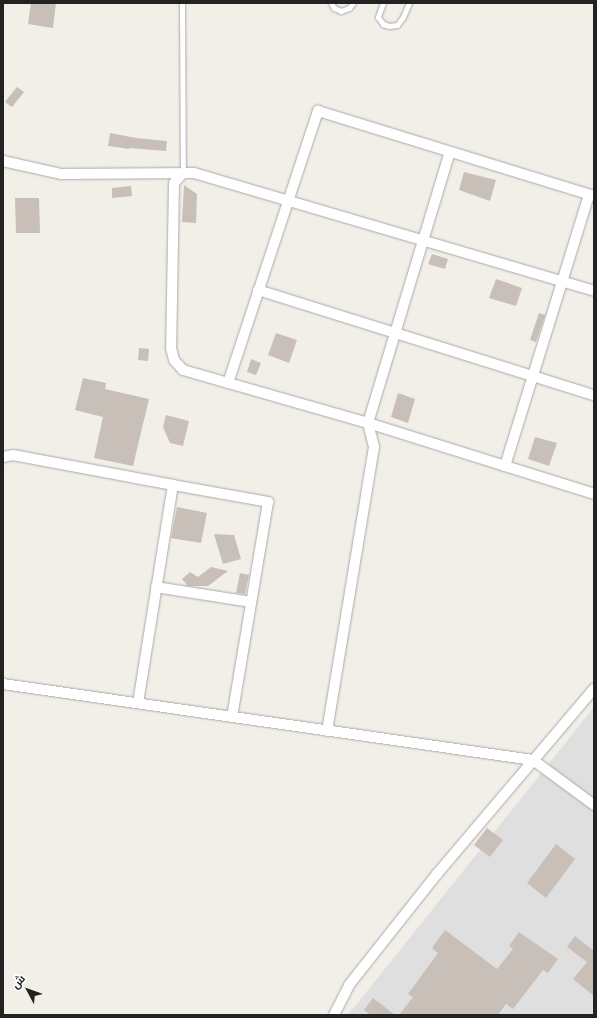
<!DOCTYPE html>
<html>
<head>
<meta charset="utf-8">
<style>
	body { margin:0 }
	#map { position:relative; width:597px; height:1018px; overflow:hidden; background:#f2efe9; font-family:"Roboto Condensed",Cairo,sans-serif }
	div>[style] { position:absolute }
	.residential>* { inset:0; background:#e0dfdf }
	.building>* { inset:0; background:#c7bfb8 }
	.roads { filter:drop-shadow(0 0 1px #a9a9a9) drop-shadow(0 0 1px #a9a9a9) }
	.service>* { height:5px; margin:-2.5px; padding:0 2.5px; transform-origin:2.5px; border-radius:2.5px; background:#fff }
	.minor>* { height:10px; margin:-5px; padding:0 5px; transform-origin:5px; border-radius:5px; background:#fff }
	span { translate:-50% -50%; white-space:nowrap; text-align:center; line-height:1.15; -webkit-text-stroke:4px #fff; paint-order:stroke }
	.frame { position:absolute; inset:0; border:4px solid #222; pointer-events:none }
	.north { position:absolute; left:8px; top:970px; width:40px; height:40px; -webkit-text-stroke:3px #fff; paint-order:stroke; rotate:311deg; font-size:11px; font-weight:700; line-height:16px; text-align:center; color:#222 }
	.north::after { content:''; display:block; margin:auto; width:14px; height:18px; background:#222; clip-path:polygon(50% 0,100% 100%,50% 72%,0 100%) }
</style>
</head>
<body>
<div id="map">
	<div class="residential">
		<i style="clip-path:polygon(594px 707px,594px 1015px,348px 1015px)"></i>
	</div>
	<div class="building">
		<i style="clip-path:polygon(31px 3px,56px 3px,53px 28px,28px 24px)"></i>
		<i style="clip-path:polygon(17px 87px,24px 92px,12px 107px,5px 102px)"></i>
		<i style="clip-path:polygon(110px 133px,136px 138px,167px 141px,166px 151px,129px 148px,129px 149px,108px 146px)"></i>
		<i style="clip-path:polygon(464px 172px,496px 180px,490px 201px,459px 190px)"></i>
		<i style="clip-path:polygon(184px 185px,197px 194px,196px 223px,182px 222px)"></i>
		<i style="clip-path:polygon(131px 186px,132px 196px,112px 198px,112px 188px)"></i>
		<i style="clip-path:polygon(15px 198px,39px 198px,40px 233px,16px 233px)"></i>
		<i style="clip-path:polygon(432px 254px,448px 259px,445px 269px,428px 264px)"></i>
		<i style="clip-path:polygon(496px 279px,522px 288px,516px 306px,489px 298px)"></i>
		<i style="clip-path:polygon(539px 313px,545px 315px,536px 342px,530px 340px)"></i>
		<i style="clip-path:polygon(276px 333px,297px 340px,289px 363px,268px 355px)"></i>
		<i style="clip-path:polygon(139px 348px,149px 349px,148px 361px,138px 360px)"></i>
		<i style="clip-path:polygon(251px 359px,261px 363px,256px 375px,247px 372px)"></i>
		<i style="clip-path:polygon(83px 378px,106px 383px,105px 389px,149px 399px,133px 466px,94px 458px,103px 417px,75px 410px)"></i>
		<i style="clip-path:polygon(398px 393px,415px 399px,408px 423px,391px 417px)"></i>
		<i style="clip-path:polygon(166px 415px,189px 421px,183px 446px,170px 443px,163px 427px)"></i>
		<i style="clip-path:polygon(535px 437px,557px 443px,549px 466px,528px 459px)"></i>
		<i style="clip-path:polygon(177px 507px,207px 513px,201px 543px,171px 538px)"></i>
		<i style="clip-path:polygon(214px 534px,234px 535px,241px 559px,223px 564px)"></i>
		<i style="clip-path:polygon(211px 567px,228px 571px,208px 586px,188px 586px,182px 579px,190px 572px,198px 577px)"></i>
		<i style="clip-path:polygon(240px 573px,249px 575px,245px 594px,236px 593px)"></i>
		<i style="clip-path:polygon(487px 828px,503px 840px,490px 857px,474px 845px)"></i>
		<i style="clip-path:polygon(556px 844px,575px 859px,546px 898px,527px 883px)"></i>
		<i style="clip-path:polygon(445px 930px,497px 969px,513px 949px,509px 946px,519px 932px,558px 959px,548px 973px,543px 970px,513px 1009px,506px 1004px,498px 1015px,399px 1015px,413px 997px,408px 994px,438px 953px,432px 948px)"></i>
		<i style="clip-path:polygon(575px 936px,594px 951px,594px 996px,573px 979px,587px 962px,567px 947px)"></i>
		<i style="clip-path:polygon(373px 998px,395px 1015px,370px 1015px,364px 1010px)"></i>
	</div>
	<div class="roads">
		<div class="service">
			<i style="left:182px;top:3px;width:170px;rotate:89.7deg"></i>
			<i style="left:331px;top:3px;width:6px;rotate:59deg"></i>
			<i style="left:334px;top:8px;width:8px;rotate:23deg"></i>
			<i style="left:341px;top:11px;width:9px;rotate:-21deg"></i>
			<i style="left:349px;top:8px;width:6px;rotate:-51deg"></i>
			<i style="left:383px;top:3px;width:15px;rotate:110deg"></i>
			<i style="left:378px;top:17px;width:9px;rotate:54deg"></i>
			<i style="left:383px;top:24px;width:6px;rotate:18deg"></i>
			<i style="left:389px;top:26px;width:8px;rotate:-7deg"></i>
			<i style="left:397px;top:25px;width:10px;rotate:-53deg"></i>
			<i style="left:403px;top:17px;width:15px;rotate:-67deg"></i>
		</div>
		<div class="minor">
			<i style="left:3px;top:161px;width:59px;rotate:12.6deg"></i>
			<i style="left:61px;top:174px;width:133px;rotate:-0.4deg"></i>
			<i style="left:194px;top:173px;width:417px;rotate:16.4deg"></i>
			<i style="left:183px;top:173px;width:13px;rotate:132deg"></i>
			<i style="left:174px;top:183px;width:165px;rotate:91deg"></i>
			<i style="left:171px;top:348px;width:12px;rotate:76deg"></i>
			<i style="left:174px;top:360px;width:13px;rotate:48deg"></i>
			<i style="left:183px;top:370px;width:192px;rotate:16deg"></i>
			<i style="left:368px;top:423px;width:237px;rotate:17.4deg"></i>
			<i style="left:258px;top:290px;width:352px;rotate:17.4deg"></i>
			<i style="left:228px;top:383px;width:287px;rotate:-71.7deg"></i>
			<i style="left:318px;top:111px;width:289px;rotate:17.1deg"></i>
			<i style="left:3px;top:457px;width:10px;rotate:-11deg"></i>
			<i style="left:13px;top:455px;width:163px;rotate:10.6deg"></i>
			<i style="left:505px;top:466px;width:284px;rotate:-72.8deg"></i>
			<i style="left:156px;top:587px;width:96px;rotate:9deg"></i>
			<i style="left:3px;top:684px;width:535px;rotate:8.16deg"></i>
			<i style="left:533px;top:760px;width:76px;rotate:36.4deg"></i>
			<i style="left:138px;top:703px;width:221px;rotate:-80.9deg"></i>
			<i style="left:173px;top:485px;width:97px;rotate:10.1deg"></i>
			<i style="left:268px;top:502px;width:218px;rotate:99.5deg"></i>
			<i style="left:327px;top:731px;width:288px;rotate:-80.6deg"></i>
			<i style="left:374px;top:447px;width:25px;rotate:-104deg"></i>
			<i style="left:368px;top:423px;width:283px;rotate:-73.2deg"></i>
			<i style="left:334px;top:1015px;width:34px;rotate:-63deg"></i>
			<i style="left:349px;top:985px;width:142px;rotate:-51.6deg"></i>
			<i style="left:437px;top:874px;width:243px;rotate:-49.7deg"></i>
		</div>
	</div>
	<div class="frame"></div>
	<div class="north">ش</div>
</div>
</body>
</html>
